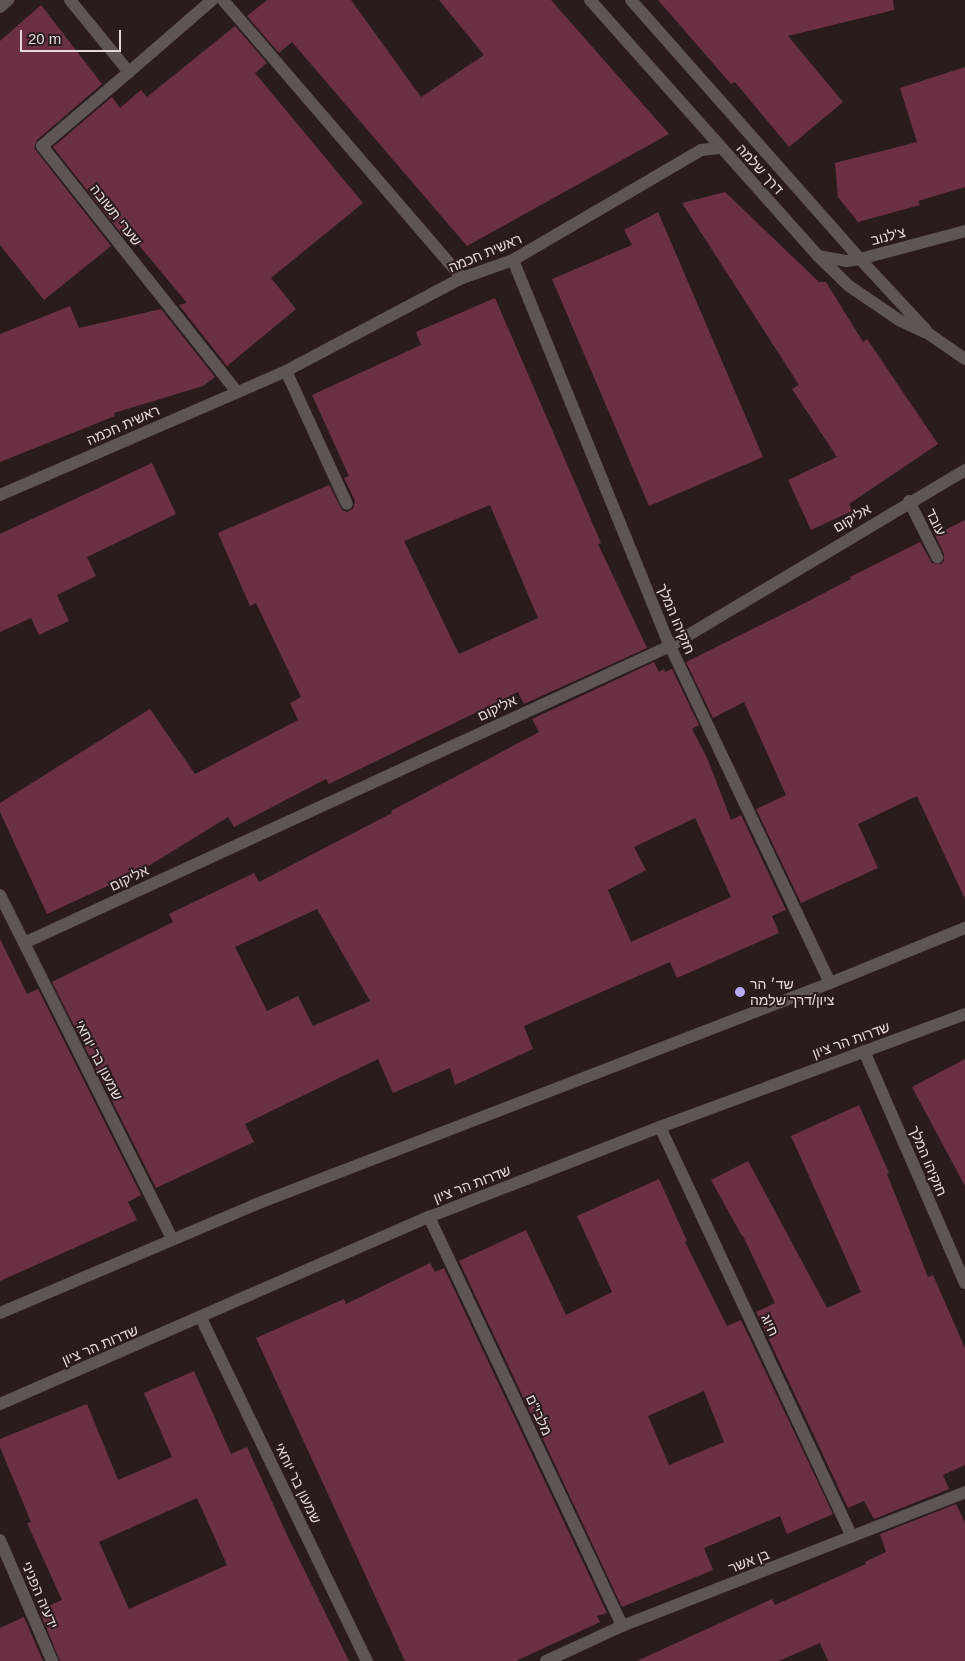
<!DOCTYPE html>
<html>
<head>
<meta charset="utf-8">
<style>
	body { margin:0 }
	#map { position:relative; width:965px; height:1661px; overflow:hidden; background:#2b1c1c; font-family:Arial,"Noto Sans Hebrew",sans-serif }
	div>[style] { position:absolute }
	.building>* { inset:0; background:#6b3142 }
	.minor>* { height:12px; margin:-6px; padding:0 6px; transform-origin:6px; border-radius:6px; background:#5d5653 }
	.dots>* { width:14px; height:14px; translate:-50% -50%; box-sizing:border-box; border:2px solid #2b1c1c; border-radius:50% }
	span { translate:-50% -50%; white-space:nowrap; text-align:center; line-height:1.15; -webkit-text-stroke:4px #2b1c1c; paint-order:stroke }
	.street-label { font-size:14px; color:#e4d9d9 }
	.poi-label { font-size:14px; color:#e4d9d9 }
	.left { translate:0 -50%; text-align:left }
	.scale { position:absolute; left:20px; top:30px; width:101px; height:22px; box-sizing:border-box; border:2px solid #e4d9d9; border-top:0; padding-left:6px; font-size:15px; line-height:18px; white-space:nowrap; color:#e4d9d9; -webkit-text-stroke:4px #2b1c1c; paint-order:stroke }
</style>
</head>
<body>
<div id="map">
	<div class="building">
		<i style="clip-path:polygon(267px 0,351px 0,421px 97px,484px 55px,439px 0,551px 0,669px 134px,467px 246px,292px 42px,279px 53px,247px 16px)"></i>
		<i style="clip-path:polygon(658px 0,893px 0,894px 10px,788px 36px,843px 102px,789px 147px,735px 82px,731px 84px)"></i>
		<i style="clip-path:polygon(41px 5px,102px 84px,37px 140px,34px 148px,111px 246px,44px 300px,0 245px,0 41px)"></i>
		<i style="clip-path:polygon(235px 26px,267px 63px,255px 73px,363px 203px,271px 278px,296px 309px,227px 366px,179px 305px,187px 303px,128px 232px,123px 236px,53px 147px,112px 97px,120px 108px,141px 90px,147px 97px)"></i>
		<i style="clip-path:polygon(965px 67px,965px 187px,918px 201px,920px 205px,858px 222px,838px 197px,835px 163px,917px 142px,900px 88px)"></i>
		<i style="clip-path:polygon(725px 192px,819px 282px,826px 282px,863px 342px,867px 339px,938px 444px,849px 504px,852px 511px,811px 530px,788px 480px,837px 457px,792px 389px,799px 385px,682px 203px)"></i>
		<i style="clip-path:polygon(658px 212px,763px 457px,649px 506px,552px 279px,632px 245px,624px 230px)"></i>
		<i style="clip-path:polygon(evenodd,495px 298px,601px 543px,598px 544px,647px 648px,524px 704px,518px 692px,329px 784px,326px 779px,234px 827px,228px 817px,142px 870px,47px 914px,0 812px,0 803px,150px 709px,195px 774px,298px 720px,290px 703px,301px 697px,256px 603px,250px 606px,218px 533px,329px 485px,342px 510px,347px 512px,353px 509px,355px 501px,344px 478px,349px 476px,312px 395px,421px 345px,416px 332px,495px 298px,490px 505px,538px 618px,459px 654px,404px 541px,490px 505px)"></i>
		<i style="clip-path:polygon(70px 306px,79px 328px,161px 309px,215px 377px,203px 386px,114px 413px,115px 416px,0 462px,0 334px)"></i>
		<i style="clip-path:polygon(152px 463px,176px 514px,87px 557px,96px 576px,57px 595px,69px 621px,39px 635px,31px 618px,0 632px,0 534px)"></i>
		<i style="clip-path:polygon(965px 520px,965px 899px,917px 796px,858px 824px,878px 868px,801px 903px,756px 809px,786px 795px,744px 702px,713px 718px,686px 662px,797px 607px,851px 579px,850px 577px,920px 542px,932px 563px,941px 564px,944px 561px,944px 554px,935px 535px)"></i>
		<i style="clip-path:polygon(evenodd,654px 662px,659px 672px,664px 669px,665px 672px,672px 669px,699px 725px,692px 729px,708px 760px,731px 820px,741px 815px,786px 910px,772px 916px,779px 933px,677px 978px,670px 962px,524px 1026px,533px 1049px,455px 1085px,450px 1068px,393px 1093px,378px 1059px,245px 1124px,254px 1142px,156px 1188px,52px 982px,173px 922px,169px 914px,254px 873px,259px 882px,392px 813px,391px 811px,539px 732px,532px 719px,654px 662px,695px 818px,731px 897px,631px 942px,608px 890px,646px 870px,634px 847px,695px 818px,654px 662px,317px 909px,370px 1001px,313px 1026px,298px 996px,267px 1011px,235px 947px,317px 909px)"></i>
		<i style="clip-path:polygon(0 939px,27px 994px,38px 989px,141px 1195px,128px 1202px,137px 1220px,0 1281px)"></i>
		<i style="clip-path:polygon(965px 1059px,965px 1186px,912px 1087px)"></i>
		<i style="clip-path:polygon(859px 1105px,889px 1173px,887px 1174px,928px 1277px,933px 1275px,965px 1348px,965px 1465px,943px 1475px,949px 1489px,874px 1519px,864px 1501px,848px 1508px,756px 1312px,775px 1303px,743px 1236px,742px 1236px,711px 1180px,748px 1161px,827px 1308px,861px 1292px,791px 1136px)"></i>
		<i style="clip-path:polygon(evenodd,659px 1179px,687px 1241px,685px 1242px,727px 1326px,741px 1320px,833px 1514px,787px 1534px,780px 1516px,704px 1548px,713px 1570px,622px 1607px,459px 1261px,526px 1230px,566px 1315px,612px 1292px,577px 1216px,659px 1179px,704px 1391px,724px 1442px,669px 1465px,648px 1416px,704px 1391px)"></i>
		<i style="clip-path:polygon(430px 1263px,435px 1272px,444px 1268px,607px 1613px,597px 1616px,600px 1622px,516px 1661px,405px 1661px,256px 1338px,344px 1299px,346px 1304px)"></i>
		<i style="clip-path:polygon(evenodd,194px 1371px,231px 1454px,247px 1447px,288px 1537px,349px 1661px,60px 1661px,39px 1610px,62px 1600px,27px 1523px,31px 1522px,0 1447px,0 1439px,87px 1404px,118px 1480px,172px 1457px,144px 1393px,194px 1371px,197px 1498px,227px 1565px,129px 1609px,99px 1542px,197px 1498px)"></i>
		<i style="clip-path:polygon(956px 1504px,965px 1523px,965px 1661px,828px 1661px,820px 1643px,779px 1661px,637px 1661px,772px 1599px,775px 1605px,866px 1564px,865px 1562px,886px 1552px,880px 1534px)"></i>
		<i style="clip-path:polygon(24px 1617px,43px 1661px,0 1661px,0 1628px)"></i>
	</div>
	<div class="minor">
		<i style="left:70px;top:0;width:93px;rotate:50.7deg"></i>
		<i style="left:129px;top:72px;width:114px;rotate:139.6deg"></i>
		<i style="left:42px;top:146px;width:314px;rotate:51.6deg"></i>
		<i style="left:223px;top:0;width:367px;rotate:49.3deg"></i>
		<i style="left:590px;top:0;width:343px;rotate:48.3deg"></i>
		<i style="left:818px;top:256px;width:43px;rotate:44.1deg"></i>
		<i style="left:849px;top:286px;width:60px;rotate:34.2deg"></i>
		<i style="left:899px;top:320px;width:33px;rotate:25deg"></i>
		<i style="left:929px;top:334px;width:44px;rotate:34.8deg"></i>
		<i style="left:631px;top:0;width:346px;rotate:48.5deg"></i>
		<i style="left:860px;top:259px;width:97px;rotate:47.1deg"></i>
		<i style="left:0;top:7px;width:11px;rotate:-41deg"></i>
		<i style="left:129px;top:72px;width:110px;rotate:-40.9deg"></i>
		<i style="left:818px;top:256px;width:29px;rotate:10deg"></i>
		<i style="left:847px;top:261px;width:13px;rotate:-9deg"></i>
		<i style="left:860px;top:259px;width:109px;rotate:-14.9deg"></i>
		<i style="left:513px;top:260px;width:417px;rotate:67.9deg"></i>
		<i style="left:670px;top:646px;width:373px;rotate:64.6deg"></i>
		<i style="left:286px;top:371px;width:146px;rotate:65.4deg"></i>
		<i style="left:0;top:495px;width:312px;rotate:-23.4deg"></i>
		<i style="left:286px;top:371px;width:199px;rotate:-27.9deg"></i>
		<i style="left:462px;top:278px;width:54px;rotate:-19.4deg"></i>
		<i style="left:513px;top:260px;width:218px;rotate:-30.3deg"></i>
		<i style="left:701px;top:150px;width:19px;rotate:-6deg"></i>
		<i style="left:909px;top:501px;width:63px;rotate:63.4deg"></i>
		<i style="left:0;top:895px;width:385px;rotate:63.4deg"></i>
		<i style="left:24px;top:943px;width:711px;rotate:-24.69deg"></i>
		<i style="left:670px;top:646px;width:344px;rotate:-30.8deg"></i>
		<i style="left:864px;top:1051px;width:253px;rotate:66.5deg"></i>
		<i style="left:660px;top:1127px;width:452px;rotate:64.9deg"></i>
		<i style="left:429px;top:1217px;width:452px;rotate:64.7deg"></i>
		<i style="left:0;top:1313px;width:276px;rotate:-23deg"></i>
		<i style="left:254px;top:1205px;width:617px;rotate:-21.08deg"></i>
		<i style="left:830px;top:983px;width:146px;rotate:-22.2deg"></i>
		<i style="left:201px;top:1318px;width:381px;rotate:64.2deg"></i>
		<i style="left:0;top:1404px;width:468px;rotate:-23.6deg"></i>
		<i style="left:429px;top:1217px;width:248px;rotate:-21.3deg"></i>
		<i style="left:660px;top:1127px;width:325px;rotate:-20.3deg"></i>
		<i style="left:0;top:1540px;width:132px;rotate:66.7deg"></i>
		<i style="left:546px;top:1661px;width:84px;rotate:-24.7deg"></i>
		<i style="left:622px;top:1626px;width:368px;rotate:-21.3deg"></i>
	</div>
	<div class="dots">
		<i style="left:740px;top:992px;background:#b5acf8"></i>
	</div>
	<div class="street-label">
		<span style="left:760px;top:169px;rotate:48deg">דרך שלמה</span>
		<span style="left:116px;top:215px;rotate:52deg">שערי תשובה</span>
		<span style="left:888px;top:236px;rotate:-15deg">צ'לנוב</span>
		<span style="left:485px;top:253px;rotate:-23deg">ראשית חכמה</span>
		<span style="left:123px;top:425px;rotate:-24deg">ראשית חכמה</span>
		<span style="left:852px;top:518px;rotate:-31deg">אליקום</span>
		<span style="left:936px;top:522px;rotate:64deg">עובד</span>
		<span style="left:676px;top:619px;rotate:67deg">חזקיהו המלך</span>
		<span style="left:497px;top:708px;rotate:-25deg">אליקום</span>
		<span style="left:129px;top:878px;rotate:-25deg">אליקום</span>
		<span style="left:851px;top:1040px;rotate:-20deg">שדרות הר ציון</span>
		<span style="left:99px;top:1060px;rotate:63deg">שמעון בר יוחאי</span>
		<span style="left:928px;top:1161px;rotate:67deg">חזקיהו המלך</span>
		<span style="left:472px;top:1184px;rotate:-21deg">שדרות הר ציון</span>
		<span style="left:770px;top:1325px;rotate:65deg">חיוג</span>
		<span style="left:100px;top:1345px;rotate:-23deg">שדרות הר ציון</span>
		<span style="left:539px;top:1415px;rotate:65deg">מלבי"ם</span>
		<span style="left:298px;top:1483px;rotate:64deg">שמעון בר יוחאי</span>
		<span style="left:749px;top:1561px;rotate:-21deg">בן אשר</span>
		<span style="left:40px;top:1595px;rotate:67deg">ידעיה הפניני</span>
	</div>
	<div class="poi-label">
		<span class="left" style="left:750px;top:992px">שד׳ הר<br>ציון/דרך שלמה</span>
	</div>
	<div class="scale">20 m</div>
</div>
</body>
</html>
